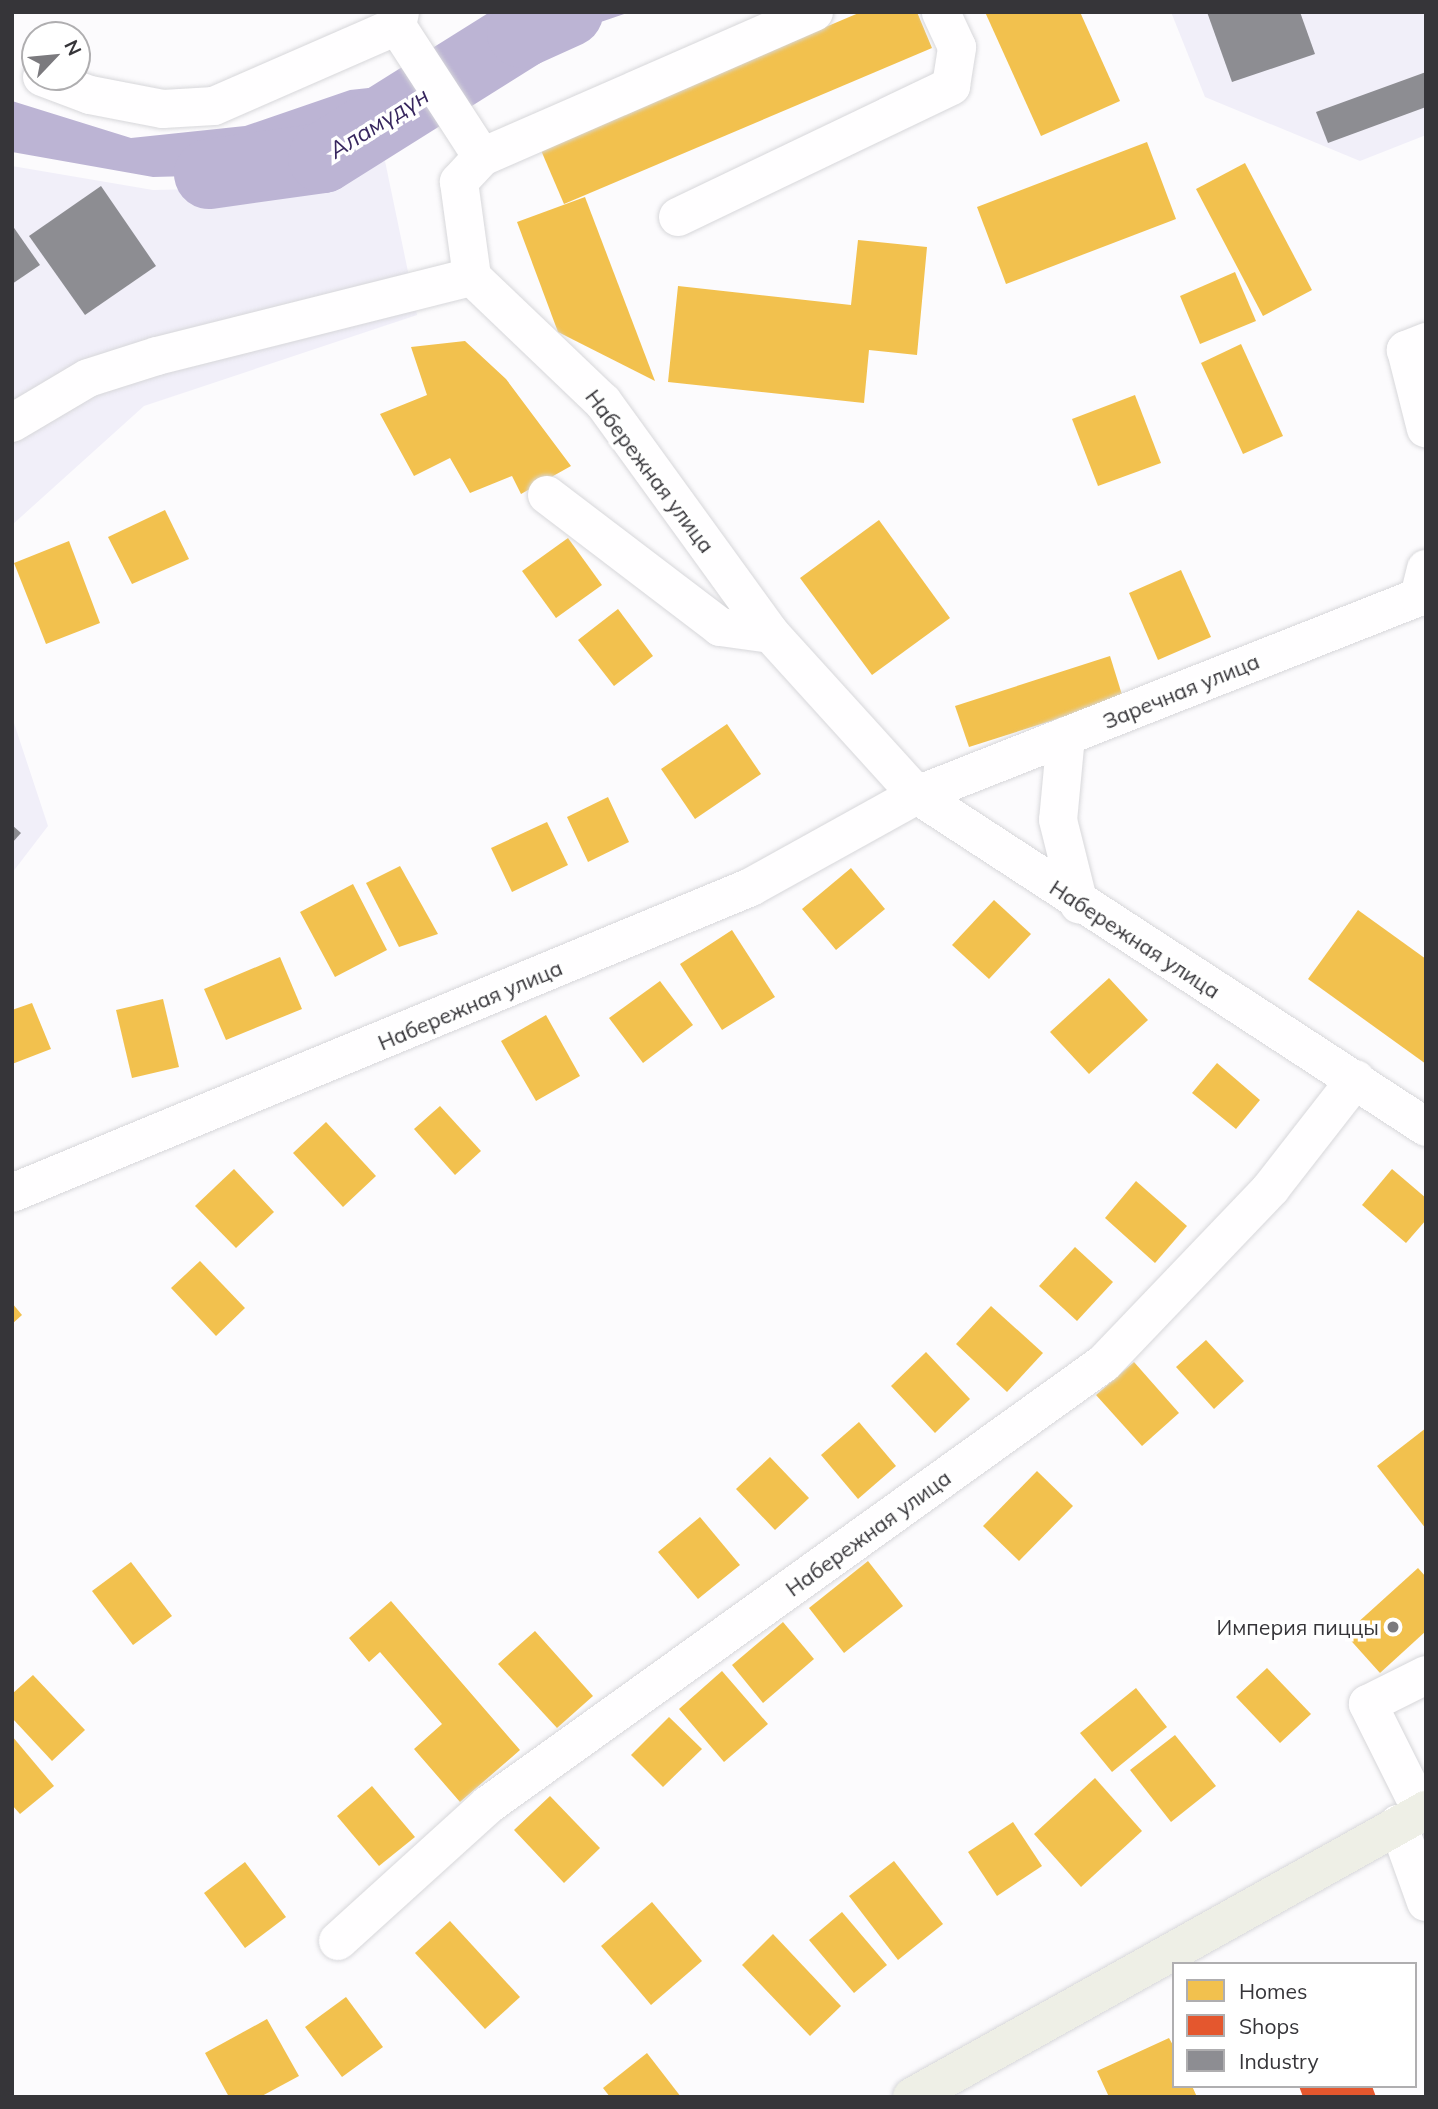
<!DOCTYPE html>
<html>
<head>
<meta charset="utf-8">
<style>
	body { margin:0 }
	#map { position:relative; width:1438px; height:2109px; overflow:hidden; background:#fcfbfd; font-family:Mulish,sans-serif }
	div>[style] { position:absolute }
	.built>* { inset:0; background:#f1eff9 }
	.water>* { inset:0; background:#bcb4d4 }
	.homes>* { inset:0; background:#f2c14e }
	.shops>* { inset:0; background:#e4572e }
	.industry>* { inset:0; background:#8d8d92 }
	.river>* { height:70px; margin:-35px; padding:0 35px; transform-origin:35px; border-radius:35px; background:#bcb4d4 }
	.roads { filter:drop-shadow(0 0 2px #d7d7da) drop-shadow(0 0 2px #d7d7da) }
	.minor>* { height:38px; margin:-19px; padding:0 19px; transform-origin:19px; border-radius:19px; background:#fffeff }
	.major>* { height:38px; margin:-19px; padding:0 19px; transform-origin:19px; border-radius:19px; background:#eeefe6 }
	.dots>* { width:19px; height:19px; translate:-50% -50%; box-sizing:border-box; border:4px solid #fff; border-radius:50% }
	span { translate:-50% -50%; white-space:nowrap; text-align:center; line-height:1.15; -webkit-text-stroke:7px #fff; paint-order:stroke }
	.street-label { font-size:21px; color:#363539 }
	.poi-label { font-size:21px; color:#363539 }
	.right { translate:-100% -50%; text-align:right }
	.water-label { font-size:23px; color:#37265e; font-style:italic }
	.frame { position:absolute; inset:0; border:14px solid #363539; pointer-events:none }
	.legend { position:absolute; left:1172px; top:1962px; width:245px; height:126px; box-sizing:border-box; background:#fff; border:2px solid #afaeb0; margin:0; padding:9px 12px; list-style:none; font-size:21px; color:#363539 }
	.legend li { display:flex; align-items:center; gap:14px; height:35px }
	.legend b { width:35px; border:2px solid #afaeb0 }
	.north { position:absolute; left:21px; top:21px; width:70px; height:70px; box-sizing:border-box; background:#fff; border:2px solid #afaeb0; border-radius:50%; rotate:64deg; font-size:19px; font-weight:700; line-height:28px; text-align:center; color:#363539 }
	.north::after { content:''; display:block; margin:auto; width:24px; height:32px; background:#7b7a7e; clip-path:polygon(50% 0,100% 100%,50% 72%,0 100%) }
</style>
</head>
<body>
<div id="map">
	<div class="built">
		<i style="clip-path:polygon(1171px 12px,1426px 12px,1426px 135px,1360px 161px,1205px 97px)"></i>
		<i style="clip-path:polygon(385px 161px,417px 315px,144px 406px,12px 525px,12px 166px,153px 190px,289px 187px)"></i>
		<i style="clip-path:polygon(12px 717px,48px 826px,12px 873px)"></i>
	</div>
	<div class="water">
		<i style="clip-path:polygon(545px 12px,630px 12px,589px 26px,406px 121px,270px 174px,153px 177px,12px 152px,12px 101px,131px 138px,245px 126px,350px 90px,415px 83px,510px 27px)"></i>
	</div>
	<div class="homes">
		<i style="clip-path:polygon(861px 12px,917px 12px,932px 48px,564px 204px,540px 148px)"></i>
		<i style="clip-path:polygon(985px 12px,1080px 12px,1120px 101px,1041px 136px)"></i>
		<i style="clip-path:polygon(1147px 142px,1176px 219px,1006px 284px,977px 207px)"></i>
		<i style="clip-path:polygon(1245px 163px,1312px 290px,1263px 316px,1196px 189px)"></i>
		<i style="clip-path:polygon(585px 197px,655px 381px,558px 332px,517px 222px)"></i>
		<i style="clip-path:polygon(858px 240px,927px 247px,917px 355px,869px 350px,864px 403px,668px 382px,678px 286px,851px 305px)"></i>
		<i style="clip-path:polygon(1235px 272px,1256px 321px,1200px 344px,1180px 296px)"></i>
		<i style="clip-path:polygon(465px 341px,506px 379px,571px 466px,521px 494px,512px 476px,470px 493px,450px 458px,414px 476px,380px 414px,427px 395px,411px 347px)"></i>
		<i style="clip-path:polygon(1241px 344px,1283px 436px,1243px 454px,1201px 363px)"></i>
		<i style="clip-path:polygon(1135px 395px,1161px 463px,1098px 486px,1072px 419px)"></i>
		<i style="clip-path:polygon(165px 510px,189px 559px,132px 584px,108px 537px)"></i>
		<i style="clip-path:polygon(879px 520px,950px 618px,872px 675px,800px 578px)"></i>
		<i style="clip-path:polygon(568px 538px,602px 585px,556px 618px,522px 571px)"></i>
		<i style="clip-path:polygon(69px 541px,100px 623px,46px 644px,14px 563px)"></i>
		<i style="clip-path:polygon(1181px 570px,1211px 637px,1158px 660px,1129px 593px)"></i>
		<i style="clip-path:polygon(618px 609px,653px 656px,614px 686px,578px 640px)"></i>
		<i style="clip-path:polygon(1110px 656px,1123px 698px,969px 747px,955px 706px)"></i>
		<i style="clip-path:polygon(727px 724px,761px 774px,695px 819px,661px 769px)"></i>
		<i style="clip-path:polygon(608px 797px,629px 842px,588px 862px,567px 817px)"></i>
		<i style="clip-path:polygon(547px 822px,568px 865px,512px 892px,491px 848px)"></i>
		<i style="clip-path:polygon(400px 866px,438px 934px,399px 947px,366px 883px)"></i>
		<i style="clip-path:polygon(851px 868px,885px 909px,836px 950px,802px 909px)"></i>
		<i style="clip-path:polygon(353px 884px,387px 950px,335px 977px,300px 912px)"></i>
		<i style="clip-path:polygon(994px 900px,1031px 934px,989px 979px,952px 945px)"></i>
		<i style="clip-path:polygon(1358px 910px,1426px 959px,1426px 1064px,1308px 979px)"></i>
		<i style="clip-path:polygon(732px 930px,775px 997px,722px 1030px,680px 964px)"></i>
		<i style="clip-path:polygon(280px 957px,302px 1009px,226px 1040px,204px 989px)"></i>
		<i style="clip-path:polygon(1109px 978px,1148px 1020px,1089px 1074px,1050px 1032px)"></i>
		<i style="clip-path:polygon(660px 981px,693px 1025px,643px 1063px,609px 1018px)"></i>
		<i style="clip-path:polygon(163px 999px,179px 1067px,132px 1078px,116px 1010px)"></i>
		<i style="clip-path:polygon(32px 1003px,51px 1049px,12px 1064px,12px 1010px)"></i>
		<i style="clip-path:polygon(546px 1015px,580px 1076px,536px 1101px,501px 1041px)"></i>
		<i style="clip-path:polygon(1217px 1063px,1260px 1100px,1236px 1129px,1192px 1093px)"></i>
		<i style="clip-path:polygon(440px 1106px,481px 1151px,455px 1175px,414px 1129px)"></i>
		<i style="clip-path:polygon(326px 1122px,376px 1176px,343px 1207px,293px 1153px)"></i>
		<i style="clip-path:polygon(234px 1169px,274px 1212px,236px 1248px,195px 1206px)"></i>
		<i style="clip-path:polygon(1392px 1169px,1426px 1198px,1426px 1220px,1406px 1243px,1362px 1205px)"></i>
		<i style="clip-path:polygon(1136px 1181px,1187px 1226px,1155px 1263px,1105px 1218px)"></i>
		<i style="clip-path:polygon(1075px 1247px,1113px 1282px,1077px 1321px,1039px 1286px)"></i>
		<i style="clip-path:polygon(200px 1261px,245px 1308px,216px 1336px,171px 1288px)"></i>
		<i style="clip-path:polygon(12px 1303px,22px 1315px,12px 1324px)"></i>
		<i style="clip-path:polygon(991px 1306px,1043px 1353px,1007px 1392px,956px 1344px)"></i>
		<i style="clip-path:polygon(1206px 1340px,1244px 1381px,1214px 1409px,1176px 1367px)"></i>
		<i style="clip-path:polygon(926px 1352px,970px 1399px,935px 1433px,891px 1386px)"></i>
		<i style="clip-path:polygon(1134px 1362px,1179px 1413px,1142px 1446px,1096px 1395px)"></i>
		<i style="clip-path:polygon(859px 1422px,896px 1466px,858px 1499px,821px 1455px)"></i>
		<i style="clip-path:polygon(1426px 1428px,1426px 1529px,1377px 1466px)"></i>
		<i style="clip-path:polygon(770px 1457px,809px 1498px,775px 1530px,736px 1489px)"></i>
		<i style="clip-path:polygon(1037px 1471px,1073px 1506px,1019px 1561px,983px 1526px)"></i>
		<i style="clip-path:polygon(700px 1517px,740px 1565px,698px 1599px,658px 1552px)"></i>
		<i style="clip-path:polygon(868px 1561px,903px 1606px,844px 1653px,809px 1608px)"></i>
		<i style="clip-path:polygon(131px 1562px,172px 1616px,133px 1645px,92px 1591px)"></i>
		<i style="clip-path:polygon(1418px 1568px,1426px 1577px,1426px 1631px,1380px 1673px,1345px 1634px)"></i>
		<i style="clip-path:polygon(391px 1601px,520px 1750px,460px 1802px,414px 1749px,442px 1724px,380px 1652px,369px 1662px,349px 1638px)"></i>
		<i style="clip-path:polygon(783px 1622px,814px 1659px,763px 1703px,732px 1665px)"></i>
		<i style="clip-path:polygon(535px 1631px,593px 1696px,557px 1728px,498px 1664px)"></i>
		<i style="clip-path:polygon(1267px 1668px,1311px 1714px,1280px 1743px,1236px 1697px)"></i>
		<i style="clip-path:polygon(722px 1671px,768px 1724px,724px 1762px,679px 1709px)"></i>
		<i style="clip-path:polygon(33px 1675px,85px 1730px,52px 1761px,12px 1718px,12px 1694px)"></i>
		<i style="clip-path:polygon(1136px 1688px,1167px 1727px,1112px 1772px,1080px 1733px)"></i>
		<i style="clip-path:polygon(669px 1717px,702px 1749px,663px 1787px,631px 1755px)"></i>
		<i style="clip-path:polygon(1175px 1735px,1216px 1786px,1171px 1822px,1130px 1770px)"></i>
		<i style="clip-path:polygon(12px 1736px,54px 1786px,20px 1814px,12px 1805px)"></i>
		<i style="clip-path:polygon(1095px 1778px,1142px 1831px,1081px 1887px,1034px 1834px)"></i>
		<i style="clip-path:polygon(372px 1786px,415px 1837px,379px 1866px,337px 1816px)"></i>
		<i style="clip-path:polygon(550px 1796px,600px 1848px,564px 1883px,514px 1830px)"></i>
		<i style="clip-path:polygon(1013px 1822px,1042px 1866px,997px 1896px,968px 1852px)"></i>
		<i style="clip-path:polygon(894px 1861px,943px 1924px,898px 1960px,849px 1896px)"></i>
		<i style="clip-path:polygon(245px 1862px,286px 1917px,245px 1948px,204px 1893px)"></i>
		<i style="clip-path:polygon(652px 1902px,702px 1961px,651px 2005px,601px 1946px)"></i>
		<i style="clip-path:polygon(842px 1912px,887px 1965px,854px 1993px,809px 1940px)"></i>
		<i style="clip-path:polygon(450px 1921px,520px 1997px,485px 2029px,415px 1953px)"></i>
		<i style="clip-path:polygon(773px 1934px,841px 2006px,810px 2036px,742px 1965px)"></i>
		<i style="clip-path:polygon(346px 1997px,383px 2047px,342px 2077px,305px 2027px)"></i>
		<i style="clip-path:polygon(267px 2019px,299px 2076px,260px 2097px,229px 2097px,205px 2053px)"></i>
		<i style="clip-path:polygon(1169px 2038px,1174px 2047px,1174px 2086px,1192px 2086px,1197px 2097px,1109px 2097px,1097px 2071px)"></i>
		<i style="clip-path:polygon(647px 2053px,681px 2097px,610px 2097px,603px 2088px)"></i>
	</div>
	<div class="shops">
		<i style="clip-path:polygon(1299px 2086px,1372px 2086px,1376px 2097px,1303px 2097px)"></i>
	</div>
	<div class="industry">
		<i style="clip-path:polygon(1207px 12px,1300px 12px,1315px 54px,1232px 82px)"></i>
		<i style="clip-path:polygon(1426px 72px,1426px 107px,1328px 143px,1316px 112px)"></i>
		<i style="clip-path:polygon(101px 186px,156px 266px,85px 315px,29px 236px)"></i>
		<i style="clip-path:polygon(12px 225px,40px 265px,12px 284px)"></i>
		<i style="clip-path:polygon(12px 825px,21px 833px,12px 843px)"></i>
	</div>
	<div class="river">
		<i style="left:209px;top:174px;width:115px;rotate:-8deg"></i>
		<i style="left:323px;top:158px;width:235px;rotate:-32.1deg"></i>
		<i style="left:522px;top:33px;width:51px;rotate:-24.5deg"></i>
	</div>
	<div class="roads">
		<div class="minor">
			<i style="left:400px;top:12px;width:14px;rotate:102deg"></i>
			<i style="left:397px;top:26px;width:156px;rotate:57deg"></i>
			<i style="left:814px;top:12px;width:362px;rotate:156.4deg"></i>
			<i style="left:482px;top:157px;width:34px;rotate:133deg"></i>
			<i style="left:459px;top:182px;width:96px;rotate:82.2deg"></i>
			<i style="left:472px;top:277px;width:181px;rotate:43.7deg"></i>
			<i style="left:603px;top:402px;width:286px;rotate:54.1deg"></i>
			<i style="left:771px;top:634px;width:217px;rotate:47.8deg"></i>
			<i style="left:917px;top:795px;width:608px;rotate:33.11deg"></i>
			<i style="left:42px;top:77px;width:51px;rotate:20.6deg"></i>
			<i style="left:90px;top:95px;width:74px;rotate:10.9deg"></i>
			<i style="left:163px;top:109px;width:51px;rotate:-3.4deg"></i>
			<i style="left:214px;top:106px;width:200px;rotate:-23.6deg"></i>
			<i style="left:678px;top:217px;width:303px;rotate:-25.6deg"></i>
			<i style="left:951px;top:86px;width:39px;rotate:-81deg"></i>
			<i style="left:957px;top:47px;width:38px;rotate:-115deg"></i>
			<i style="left:1426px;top:342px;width:22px;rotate:158deg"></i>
			<i style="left:1406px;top:350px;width:81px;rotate:75.8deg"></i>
			<i style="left:12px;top:423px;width:88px;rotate:-30.6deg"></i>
			<i style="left:88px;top:378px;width:72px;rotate:-17.7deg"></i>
			<i style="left:157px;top:356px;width:325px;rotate:-14.1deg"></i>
			<i style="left:547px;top:495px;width:218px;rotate:37.3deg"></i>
			<i style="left:720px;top:627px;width:51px;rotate:7.8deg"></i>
			<i style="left:1066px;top:736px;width:84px;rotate:95.4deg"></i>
			<i style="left:1058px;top:820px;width:87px;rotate:76deg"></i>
			<i style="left:12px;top:1193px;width:800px;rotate:-22.49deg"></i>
			<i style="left:751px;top:887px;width:190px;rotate:-29deg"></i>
			<i style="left:917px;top:795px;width:540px;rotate:-21.53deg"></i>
			<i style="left:1419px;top:597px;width:29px;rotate:-76deg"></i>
			<i style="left:1422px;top:1812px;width:121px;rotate:-116.6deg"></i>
			<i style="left:1368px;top:1704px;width:65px;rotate:-26.6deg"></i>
			<i style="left:1398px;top:1824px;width:83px;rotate:70.3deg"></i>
			<i style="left:338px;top:1941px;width:202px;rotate:-42.2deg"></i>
			<i style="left:488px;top:1805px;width:758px;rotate:-35.66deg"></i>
			<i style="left:1104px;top:1363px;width:242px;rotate:-46.3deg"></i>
			<i style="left:1271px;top:1188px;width:138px;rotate:-52.1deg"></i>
		</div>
		<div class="major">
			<i style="left:912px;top:2097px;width:589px;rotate:-29.18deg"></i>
		</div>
	</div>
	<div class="dots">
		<i style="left:1393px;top:1627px;background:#7b7a7e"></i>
	</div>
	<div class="street-label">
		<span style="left:650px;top:471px;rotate:53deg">Набережная улица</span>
		<span style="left:1181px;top:691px;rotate:-22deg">Заречная улица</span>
		<span style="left:1135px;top:939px;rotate:33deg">Набережная улица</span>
		<span style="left:470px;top:1005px;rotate:-23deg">Набережная улица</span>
		<span style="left:868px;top:1533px;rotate:-36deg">Набережная улица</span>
	</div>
	<div class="poi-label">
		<span class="right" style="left:1379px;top:1627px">Империя пиццы</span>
	</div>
	<div class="water-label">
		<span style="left:379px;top:123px;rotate:-32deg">Аламүдүн</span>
	</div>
	<div class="frame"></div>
	<ul class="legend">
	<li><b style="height:19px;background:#f2c14e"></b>Homes</li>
	<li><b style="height:19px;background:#e4572e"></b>Shops</li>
	<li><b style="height:19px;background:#8d8d92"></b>Industry</li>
	</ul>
	<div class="north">N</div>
</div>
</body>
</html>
